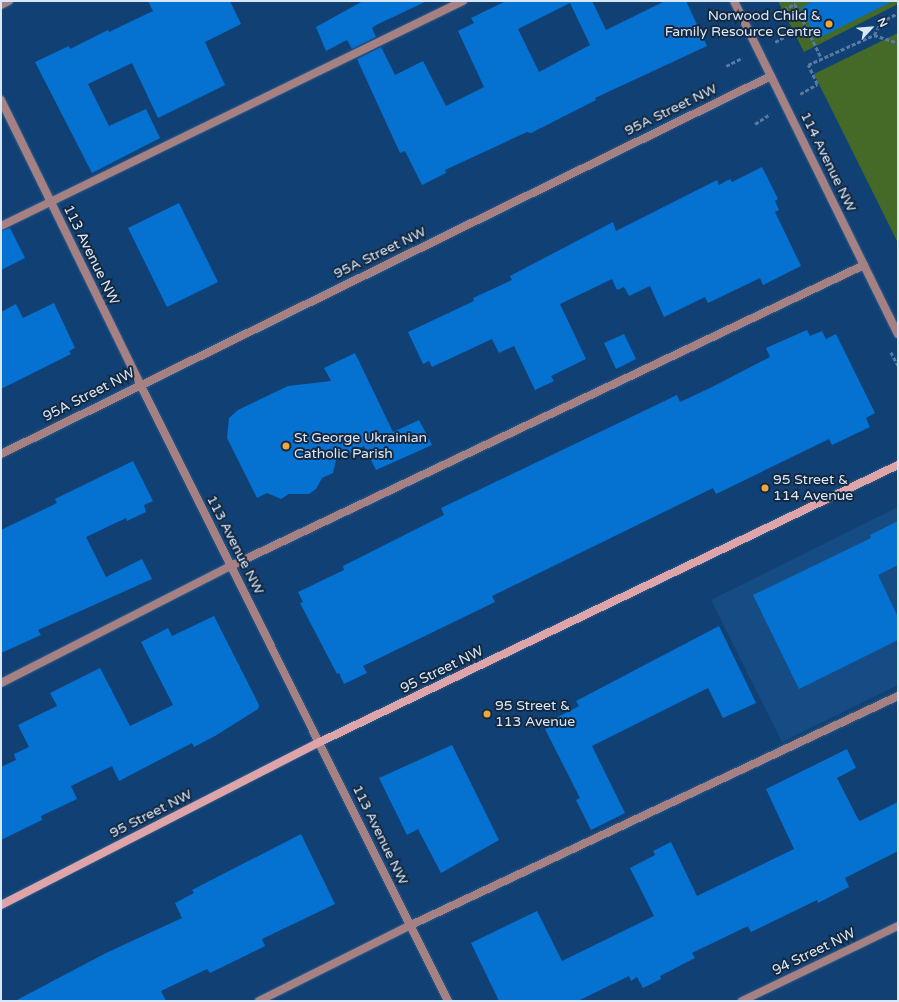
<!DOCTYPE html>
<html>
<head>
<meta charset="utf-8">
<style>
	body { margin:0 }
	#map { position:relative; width:899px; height:1002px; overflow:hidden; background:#114174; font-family:"Varela Round",sans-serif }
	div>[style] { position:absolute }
	.built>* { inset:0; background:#164c84 }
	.green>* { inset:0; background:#456a27 }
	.building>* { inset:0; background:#0571d1 }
	.path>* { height:2.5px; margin-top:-1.25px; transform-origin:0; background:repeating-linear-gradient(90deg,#567aa2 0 4px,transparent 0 6px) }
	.roads { filter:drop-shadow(0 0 1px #315c89) drop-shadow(0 0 1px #315c89) }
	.lane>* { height:8px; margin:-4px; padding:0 4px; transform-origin:4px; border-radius:4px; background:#a58184 }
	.street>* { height:8px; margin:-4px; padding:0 4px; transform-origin:4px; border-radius:4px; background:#a58184 }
	.secondary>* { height:8px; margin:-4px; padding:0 4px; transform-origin:4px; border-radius:4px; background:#dda4a9 }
	.dots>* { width:11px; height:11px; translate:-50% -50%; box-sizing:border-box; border:2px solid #14283f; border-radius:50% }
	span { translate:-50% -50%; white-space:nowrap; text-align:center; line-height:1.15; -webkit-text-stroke:4px #14283f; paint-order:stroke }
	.poi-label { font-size:14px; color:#d8e7fa }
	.right { translate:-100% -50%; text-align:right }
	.left { translate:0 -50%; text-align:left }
	.street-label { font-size:14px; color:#d8e7fa }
	.frame { position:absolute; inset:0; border:2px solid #d8e7fa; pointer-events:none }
	.north { position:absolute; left:851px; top:8px; width:40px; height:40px; -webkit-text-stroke:3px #14283f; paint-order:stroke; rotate:64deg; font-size:11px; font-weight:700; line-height:16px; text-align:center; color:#d8e7fa }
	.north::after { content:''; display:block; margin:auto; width:14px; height:18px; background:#d8e7fa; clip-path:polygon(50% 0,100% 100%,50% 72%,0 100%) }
</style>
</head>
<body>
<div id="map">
	<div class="built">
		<i style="clip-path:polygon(898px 507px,898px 685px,782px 742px,711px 600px)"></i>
	</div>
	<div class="green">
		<i style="clip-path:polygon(778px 1px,898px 1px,898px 4px,804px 52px)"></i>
		<i style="clip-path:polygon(898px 33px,898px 243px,814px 74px)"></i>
	</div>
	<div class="building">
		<i style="clip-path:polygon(148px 1px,230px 1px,241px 24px,205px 42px,225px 85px,158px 118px,132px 63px,88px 84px,109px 126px,146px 109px,160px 138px,92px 173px,35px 62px,69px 46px,70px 49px,108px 30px,109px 32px,153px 11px)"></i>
		<i style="clip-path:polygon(363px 1px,427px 1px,376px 25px,372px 28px,376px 37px,352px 49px,347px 40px,326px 51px,316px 27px)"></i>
		<i style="clip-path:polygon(evenodd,506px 1px,592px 1px,606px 30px,665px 1px,686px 1px,707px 46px,595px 98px,596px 100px,531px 133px,527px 132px,445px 170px,446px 173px,422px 185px,405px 151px,400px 153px,357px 59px,381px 47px,395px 75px,423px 61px,446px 106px,484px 87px,458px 31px,474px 23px,471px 18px,506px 1px,570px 3px,590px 45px,539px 72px,518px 29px,570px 3px)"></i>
		<i style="clip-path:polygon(813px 1px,893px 1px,817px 39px,801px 8px)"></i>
		<i style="clip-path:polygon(762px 167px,778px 199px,775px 201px,779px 210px,775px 212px,801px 266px,763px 285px,760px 278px,708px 303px,705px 297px,664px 317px,650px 286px,629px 296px,624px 287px,617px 290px,612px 279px,560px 304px,586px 359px,551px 376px,554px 381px,535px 390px,514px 346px,499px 353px,492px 339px,432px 367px,429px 361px,423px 364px,408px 332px,474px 301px,473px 298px,512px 280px,510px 276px,613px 222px,616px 231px,717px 180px,719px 185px,730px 179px,732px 182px)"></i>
		<i style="clip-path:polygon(179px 203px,218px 282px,167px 307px,128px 228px)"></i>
		<i style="clip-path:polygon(10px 228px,25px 258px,1px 270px,1px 231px)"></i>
		<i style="clip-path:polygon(54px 303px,75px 348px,69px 351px,71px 354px,1px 389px,1px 312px,16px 304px,23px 318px)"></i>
		<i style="clip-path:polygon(807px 330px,810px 336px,822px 331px,826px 339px,836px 334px,875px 413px,866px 418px,870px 427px,832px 445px,829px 439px,716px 494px,713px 488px,492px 596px,495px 602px,363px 666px,367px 673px,344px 684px,339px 673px,337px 674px,300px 603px,303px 602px,298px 592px,344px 570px,343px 566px,444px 515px,441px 508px,677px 395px,680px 402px,712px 387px,770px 357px,766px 348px)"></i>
		<i style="clip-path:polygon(624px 334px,636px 359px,616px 369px,604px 343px)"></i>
		<i style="clip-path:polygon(355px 353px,393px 432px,419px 420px,432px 445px,376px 470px,364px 446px,336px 460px,333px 473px,322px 478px,316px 489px,309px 494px,289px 494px,281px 499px,267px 493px,257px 498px,227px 438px,229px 418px,238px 410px,288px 386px,331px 381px,324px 368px)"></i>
		<i style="clip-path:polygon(133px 461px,153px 501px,144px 505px,146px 512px,127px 521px,126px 518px,86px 537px,106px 577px,142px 559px,152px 579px,38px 630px,41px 635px,1px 653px,1px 530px,57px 503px,55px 499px)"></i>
		<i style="clip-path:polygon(898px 521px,898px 565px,878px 575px,898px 617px,898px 640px,799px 689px,753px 595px,871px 538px,870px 535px)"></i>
		<i style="clip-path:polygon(214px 616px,259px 705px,258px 709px,215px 736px,194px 747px,192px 743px,119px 781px,112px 766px,71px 786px,77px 799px,41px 816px,42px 820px,1px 840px,1px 767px,16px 760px,14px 754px,29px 747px,18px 725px,57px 706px,50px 693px,100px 668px,130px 726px,173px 705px,141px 642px,168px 628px,172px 636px)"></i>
		<i style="clip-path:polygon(719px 626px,756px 703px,723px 718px,708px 688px,592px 746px,625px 813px,591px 830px,576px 800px,580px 798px,545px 729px,554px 725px,552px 720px,579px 706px,576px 701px)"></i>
		<i style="clip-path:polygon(452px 745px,499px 840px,441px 873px,418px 829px,407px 835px,379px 778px)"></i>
		<i style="clip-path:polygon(847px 749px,856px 768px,837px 778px,858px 819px,860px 821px,898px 802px,898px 851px,845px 878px,849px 887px,818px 903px,817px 900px,751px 932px,748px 926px,692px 953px,695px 958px,660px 976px,661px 979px,643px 988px,637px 977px,631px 981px,629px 976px,578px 1001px,499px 1001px,471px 943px,537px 911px,562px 961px,654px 916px,630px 868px,655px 855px,653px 851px,671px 842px,697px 896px,794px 849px,766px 789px)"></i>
		<i style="clip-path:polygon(301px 834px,335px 904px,262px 939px,265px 946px,210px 973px,207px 969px,161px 991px,166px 1001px,15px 1001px,106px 953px,182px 918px,175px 903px,194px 893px,192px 890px)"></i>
	</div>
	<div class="path">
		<i style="left:773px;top:15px;width:25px;rotate:-27deg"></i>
		<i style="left:795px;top:4px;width:61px;rotate:63.9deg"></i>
		<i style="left:874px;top:35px;width:15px;rotate:-62deg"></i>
		<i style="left:881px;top:22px;width:19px;rotate:-28deg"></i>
		<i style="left:775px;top:42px;width:10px;rotate:-29deg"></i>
		<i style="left:726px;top:66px;width:18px;rotate:-27deg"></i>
		<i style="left:800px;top:94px;width:20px;rotate:-30deg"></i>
		<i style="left:817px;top:84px;width:21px;rotate:-115deg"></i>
		<i style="left:808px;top:65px;width:72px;rotate:-24.4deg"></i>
		<i style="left:874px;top:35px;width:25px;rotate:18deg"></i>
		<i style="left:755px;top:124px;width:18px;rotate:-34deg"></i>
		<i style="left:891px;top:352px;width:15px;rotate:62deg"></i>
	</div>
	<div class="roads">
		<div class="lane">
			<i style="left:1px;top:226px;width:514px;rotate:-25.97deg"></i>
			<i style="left:1px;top:683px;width:258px;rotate:-27deg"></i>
			<i style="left:231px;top:566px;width:701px;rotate:-25.43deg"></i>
			<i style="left:259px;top:1001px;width:170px;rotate:-26.6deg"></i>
			<i style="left:411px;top:925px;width:538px;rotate:-25.18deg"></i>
		</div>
		<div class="street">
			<i style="left:734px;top:1px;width:371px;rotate:63.8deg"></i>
			<i style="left:1px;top:5px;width:9px;rotate:-27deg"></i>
			<i style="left:1px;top:100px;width:316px;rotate:63.9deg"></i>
			<i style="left:140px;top:384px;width:690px;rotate:63.47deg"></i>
			<i style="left:1px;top:454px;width:858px;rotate:-26.15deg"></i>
			<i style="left:742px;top:1001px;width:173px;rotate:-25.7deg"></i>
		</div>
		<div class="secondary">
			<i style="left:1px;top:905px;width:358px;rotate:-27.1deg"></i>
			<i style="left:320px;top:742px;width:641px;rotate:-25.61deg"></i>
		</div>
	</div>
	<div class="dots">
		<i style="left:829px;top:24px;background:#eea73d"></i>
		<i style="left:286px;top:446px;background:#eea73d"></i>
		<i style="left:765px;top:488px;background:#eea73d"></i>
		<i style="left:487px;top:714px;background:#eea73d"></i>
	</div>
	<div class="poi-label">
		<span class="right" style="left:821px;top:24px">Norwood Child &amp;<br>Family Resource Centre</span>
		<span class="left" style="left:294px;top:446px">St George Ukrainian<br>Catholic Parish</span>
		<span class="left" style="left:773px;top:488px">95 Street &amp;<br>114 Avenue</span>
		<span class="left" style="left:495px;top:714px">95 Street &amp;<br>113 Avenue</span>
	</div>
	<div class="street-label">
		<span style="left:671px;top:110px;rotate:-26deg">95A Street NW</span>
		<span style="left:828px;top:162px;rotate:64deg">114 Avenue NW</span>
		<span style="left:380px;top:253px;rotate:-26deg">95A Street NW</span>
		<span style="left:91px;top:255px;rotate:64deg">113 Avenue NW</span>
		<span style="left:89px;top:395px;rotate:-27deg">95A Street NW</span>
		<span style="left:235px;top:545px;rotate:63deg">113 Avenue NW</span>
		<span style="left:442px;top:670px;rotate:-26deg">95 Street NW</span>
		<span style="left:151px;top:814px;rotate:-27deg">95 Street NW</span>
		<span style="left:380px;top:835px;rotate:64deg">113 Avenue NW</span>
		<span style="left:814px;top:952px;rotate:-26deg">94 Street NW</span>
	</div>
	<div class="frame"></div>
	<div class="north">N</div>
</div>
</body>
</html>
